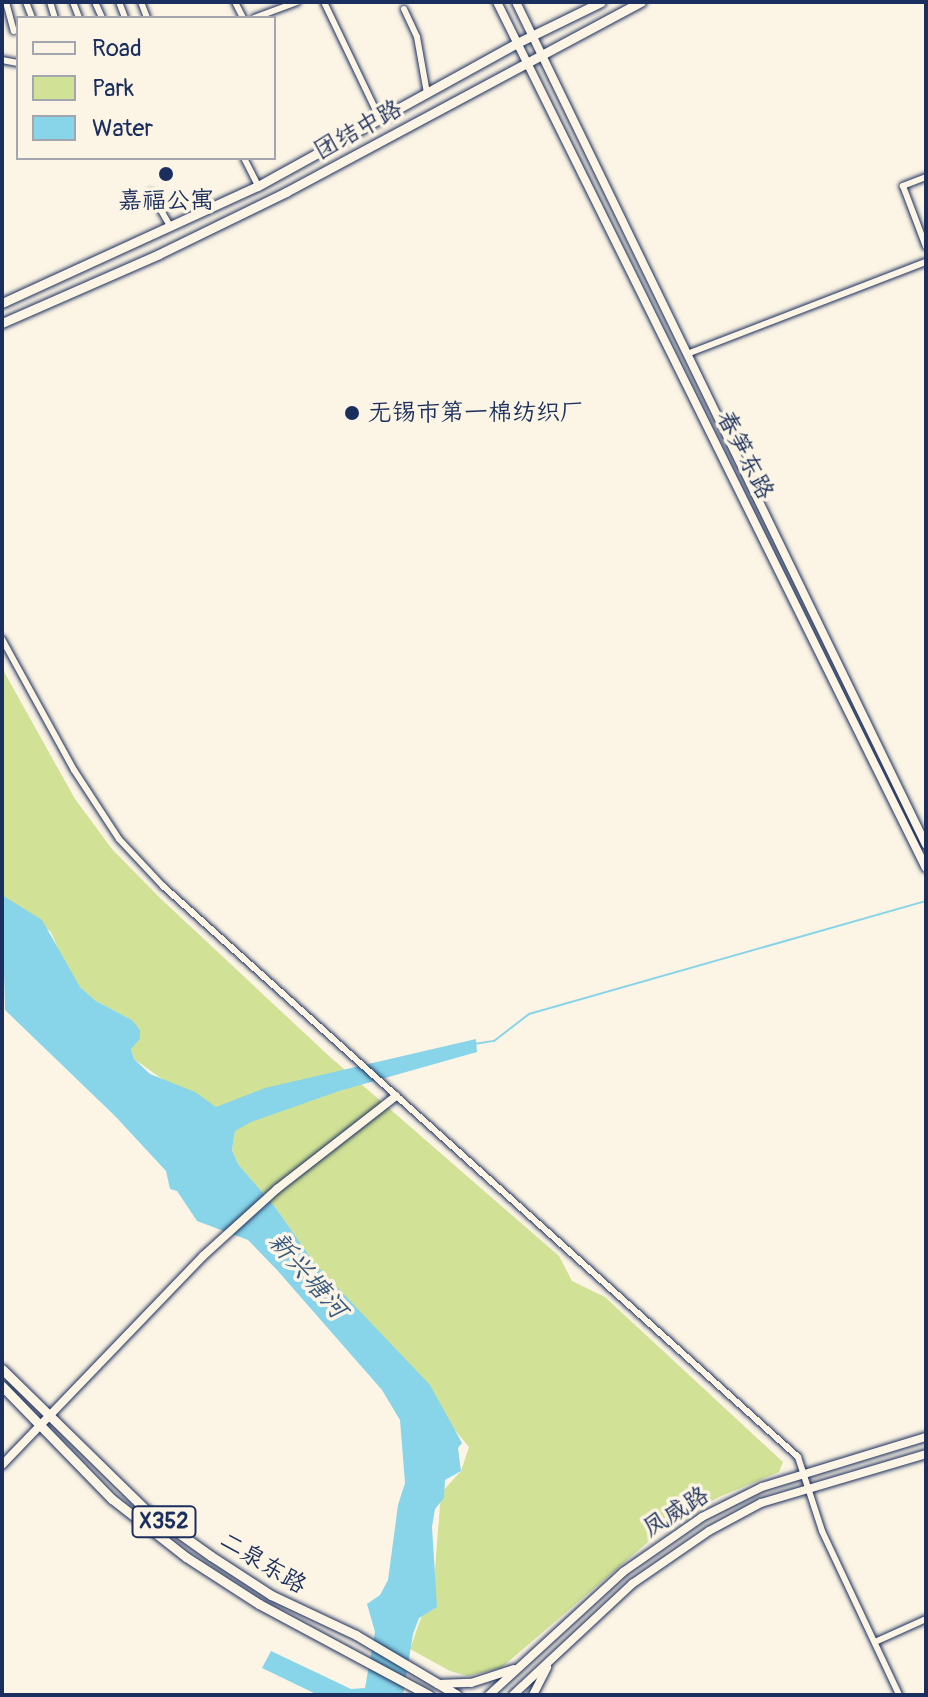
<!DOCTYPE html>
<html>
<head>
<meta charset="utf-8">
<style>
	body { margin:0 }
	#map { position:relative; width:928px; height:1697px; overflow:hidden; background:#fcf5e5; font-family:Pangolin,"LXGW WenKai TC",sans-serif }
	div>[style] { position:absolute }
	.green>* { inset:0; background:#d1e296 }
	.water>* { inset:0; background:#88d4e8 }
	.stream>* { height:2px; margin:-1px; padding:0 1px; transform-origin:1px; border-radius:1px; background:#88d4e8 }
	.roads { filter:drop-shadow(0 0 2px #1b2f5e) drop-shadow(0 0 2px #1b2f5e) }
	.street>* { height:6px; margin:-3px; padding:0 3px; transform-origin:3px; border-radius:3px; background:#fcf5e5 }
	.secondary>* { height:8px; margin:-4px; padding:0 4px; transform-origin:4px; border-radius:4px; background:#fcf5e5 }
	.primary>* { height:9px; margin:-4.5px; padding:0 4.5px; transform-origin:4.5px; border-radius:4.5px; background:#fcf5e5 }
	.dots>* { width:22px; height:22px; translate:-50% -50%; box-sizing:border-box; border:4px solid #fcf5e5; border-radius:50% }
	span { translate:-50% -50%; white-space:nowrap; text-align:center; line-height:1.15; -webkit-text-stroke:7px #fcf5e5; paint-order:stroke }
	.shield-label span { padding:2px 6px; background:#fcf5e5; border:2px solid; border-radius:6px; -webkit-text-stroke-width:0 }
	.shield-label { font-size:22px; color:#1b2f5e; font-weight:700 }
	.street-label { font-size:24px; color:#1b2f5e }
	.poi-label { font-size:24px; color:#1b2f5e }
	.left { translate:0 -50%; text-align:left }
	.water-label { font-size:26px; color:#365880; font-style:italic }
	.frame { position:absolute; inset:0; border:4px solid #1b2f5e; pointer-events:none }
	.legend { position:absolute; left:16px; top:16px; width:260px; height:144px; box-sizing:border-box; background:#fcf5e5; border:2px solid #a2a6af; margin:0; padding:10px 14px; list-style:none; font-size:24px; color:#1b2f5e }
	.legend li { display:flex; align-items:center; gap:16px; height:40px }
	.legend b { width:40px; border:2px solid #a2a6af }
</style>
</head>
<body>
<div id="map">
	<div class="green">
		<i style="clip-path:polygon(2px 668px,75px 799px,112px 849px,160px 898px,329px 1056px,559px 1256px,572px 1281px,605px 1297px,783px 1462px,779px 1472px,719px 1497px,669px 1524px,501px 1668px,468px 1676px,450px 1671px,410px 1649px,434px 1581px,441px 1493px,461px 1471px,469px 1447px,316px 1265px,275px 1207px,238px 1164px,232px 1150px,235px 1131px,134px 1059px,131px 1048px,140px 1039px,132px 1020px,96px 1001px,80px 987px,66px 968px,51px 932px,2px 895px)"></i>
	</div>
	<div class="water">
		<i style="clip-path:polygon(2px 895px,42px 920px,80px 987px,96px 1001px,132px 1020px,140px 1030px,140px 1039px,131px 1049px,134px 1059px,150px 1074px,195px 1092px,216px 1107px,265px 1088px,476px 1039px,477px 1052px,339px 1091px,251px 1122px,235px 1131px,232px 1150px,238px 1164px,275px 1207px,316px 1265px,430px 1385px,462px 1443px,458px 1448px,461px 1471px,445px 1480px,444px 1498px,435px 1509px,432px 1527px,437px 1607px,419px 1618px,413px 1634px,403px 1695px,318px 1695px,262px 1668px,271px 1651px,351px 1689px,365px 1688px,375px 1632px,367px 1604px,380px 1595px,388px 1580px,398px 1505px,405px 1483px,400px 1420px,382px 1390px,277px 1270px,248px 1240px,197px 1221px,177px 1191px,170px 1189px,166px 1171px,115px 1116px,5px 1010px)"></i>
	</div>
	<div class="stream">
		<i style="left:474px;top:1044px;width:20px;rotate:-9deg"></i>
		<i style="left:494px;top:1041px;width:44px;rotate:-37.6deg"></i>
		<i style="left:529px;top:1014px;width:413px;rotate:-15.9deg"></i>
	</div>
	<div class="roads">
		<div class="street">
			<i style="left:6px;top:2px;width:30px;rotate:75deg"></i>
			<i style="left:26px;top:2px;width:17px;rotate:69deg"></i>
			<i style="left:50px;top:2px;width:17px;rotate:73deg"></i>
			<i style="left:73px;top:2px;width:17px;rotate:69deg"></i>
			<i style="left:95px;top:2px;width:17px;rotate:66deg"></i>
			<i style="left:119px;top:2px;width:17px;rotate:69deg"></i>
			<i style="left:141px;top:2px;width:17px;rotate:69deg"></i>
			<i style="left:235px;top:2px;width:18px;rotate:63deg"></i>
			<i style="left:324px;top:2px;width:130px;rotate:64.4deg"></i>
			<i style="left:404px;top:9px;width:31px;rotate:65deg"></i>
			<i style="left:417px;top:37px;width:57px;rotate:79.9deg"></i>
			<i style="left:254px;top:18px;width:46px;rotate:-20.4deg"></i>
			<i style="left:2px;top:60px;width:16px;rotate:11deg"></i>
			<i style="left:244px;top:158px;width:31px;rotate:63deg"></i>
			<i style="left:926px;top:177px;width:25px;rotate:159deg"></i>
			<i style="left:903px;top:186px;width:65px;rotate:69.3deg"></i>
			<i style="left:151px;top:193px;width:39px;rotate:60deg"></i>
			<i style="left:687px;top:354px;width:256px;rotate:-21.1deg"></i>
			<i style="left:2px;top:639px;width:149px;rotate:61.2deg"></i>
			<i style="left:74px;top:770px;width:82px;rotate:56.9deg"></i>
			<i style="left:119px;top:839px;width:64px;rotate:46.9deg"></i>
			<i style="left:163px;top:886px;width:854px;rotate:41.96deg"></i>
			<i style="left:798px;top:1457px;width:78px;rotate:72deg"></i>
			<i style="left:822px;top:1531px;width:181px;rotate:64.8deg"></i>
			<i style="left:875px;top:1642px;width:56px;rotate:-24.3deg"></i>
		</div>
		<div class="secondary">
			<i style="left:497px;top:2px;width:966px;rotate:63.65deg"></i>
			<i style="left:516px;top:2px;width:937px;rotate:64.06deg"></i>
			<i style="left:2px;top:1465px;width:290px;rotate:-46.1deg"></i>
			<i style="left:203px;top:1256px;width:100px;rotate:-42.2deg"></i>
			<i style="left:277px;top:1189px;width:151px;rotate:-38deg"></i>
			<i style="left:438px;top:1684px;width:33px;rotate:-2deg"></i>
			<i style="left:471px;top:1683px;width:45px;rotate:-18deg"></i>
			<i style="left:489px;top:1695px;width:182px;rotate:-42.5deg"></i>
			<i style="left:623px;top:1572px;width:96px;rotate:-34.8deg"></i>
			<i style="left:702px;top:1517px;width:67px;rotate:-26.6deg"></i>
			<i style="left:762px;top:1487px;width:171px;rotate:-17deg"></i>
			<i style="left:513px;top:1695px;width:163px;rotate:-43deg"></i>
			<i style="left:632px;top:1584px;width:93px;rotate:-34.5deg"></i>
			<i style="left:709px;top:1531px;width:59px;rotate:-28.3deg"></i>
			<i style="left:761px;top:1503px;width:172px;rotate:-16.5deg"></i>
			<i style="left:533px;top:1695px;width:31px;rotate:-63deg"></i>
		</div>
		<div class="primary">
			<i style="left:2px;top:303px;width:281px;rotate:-24.6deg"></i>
			<i style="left:258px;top:186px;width:296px;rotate:-28.9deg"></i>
			<i style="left:517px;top:43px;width:93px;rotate:-26deg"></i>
			<i style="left:2px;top:323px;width:171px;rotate:-23.7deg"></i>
			<i style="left:159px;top:254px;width:141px;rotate:-26deg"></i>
			<i style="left:286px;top:192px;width:403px;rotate:-28.2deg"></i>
			<i style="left:2px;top:1369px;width:200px;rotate:44.4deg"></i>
			<i style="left:145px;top:1509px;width:81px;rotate:35.5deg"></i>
			<i style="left:211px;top:1556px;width:72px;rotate:33deg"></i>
			<i style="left:271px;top:1595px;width:94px;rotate:25.2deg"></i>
			<i style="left:356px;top:1635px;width:117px;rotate:30.7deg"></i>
			<i style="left:2px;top:1386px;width:158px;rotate:45.8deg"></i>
			<i style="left:112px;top:1499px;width:94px;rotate:38.1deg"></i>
			<i style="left:186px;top:1557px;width:87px;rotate:32.8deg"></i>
			<i style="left:259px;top:1604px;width:193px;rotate:28.2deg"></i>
		</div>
	</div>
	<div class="dots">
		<i style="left:166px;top:174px;background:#1b2f5e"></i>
		<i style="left:352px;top:413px;background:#1b2f5e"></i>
	</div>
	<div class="shield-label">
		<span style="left:164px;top:1522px">X352</span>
	</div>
	<div class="street-label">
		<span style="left:358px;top:130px;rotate:-29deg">团结中路</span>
		<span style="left:745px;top:455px;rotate:63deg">春笋东路</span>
		<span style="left:676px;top:1512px;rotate:-32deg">凤威路</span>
		<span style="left:263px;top:1563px;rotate:31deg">二泉东路</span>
	</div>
	<div class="poi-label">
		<span style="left:166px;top:201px">嘉福公寓</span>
		<span class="left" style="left:368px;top:413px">无锡市第一棉纺织厂</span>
	</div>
	<div class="water-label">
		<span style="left:307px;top:1276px;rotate:49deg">新兴塘河</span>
	</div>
	<div class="frame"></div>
	<ul class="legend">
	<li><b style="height:10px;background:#fcf5e5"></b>Road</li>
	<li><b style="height:22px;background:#d1e296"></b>Park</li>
	<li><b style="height:22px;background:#88d4e8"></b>Water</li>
	</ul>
</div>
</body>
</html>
